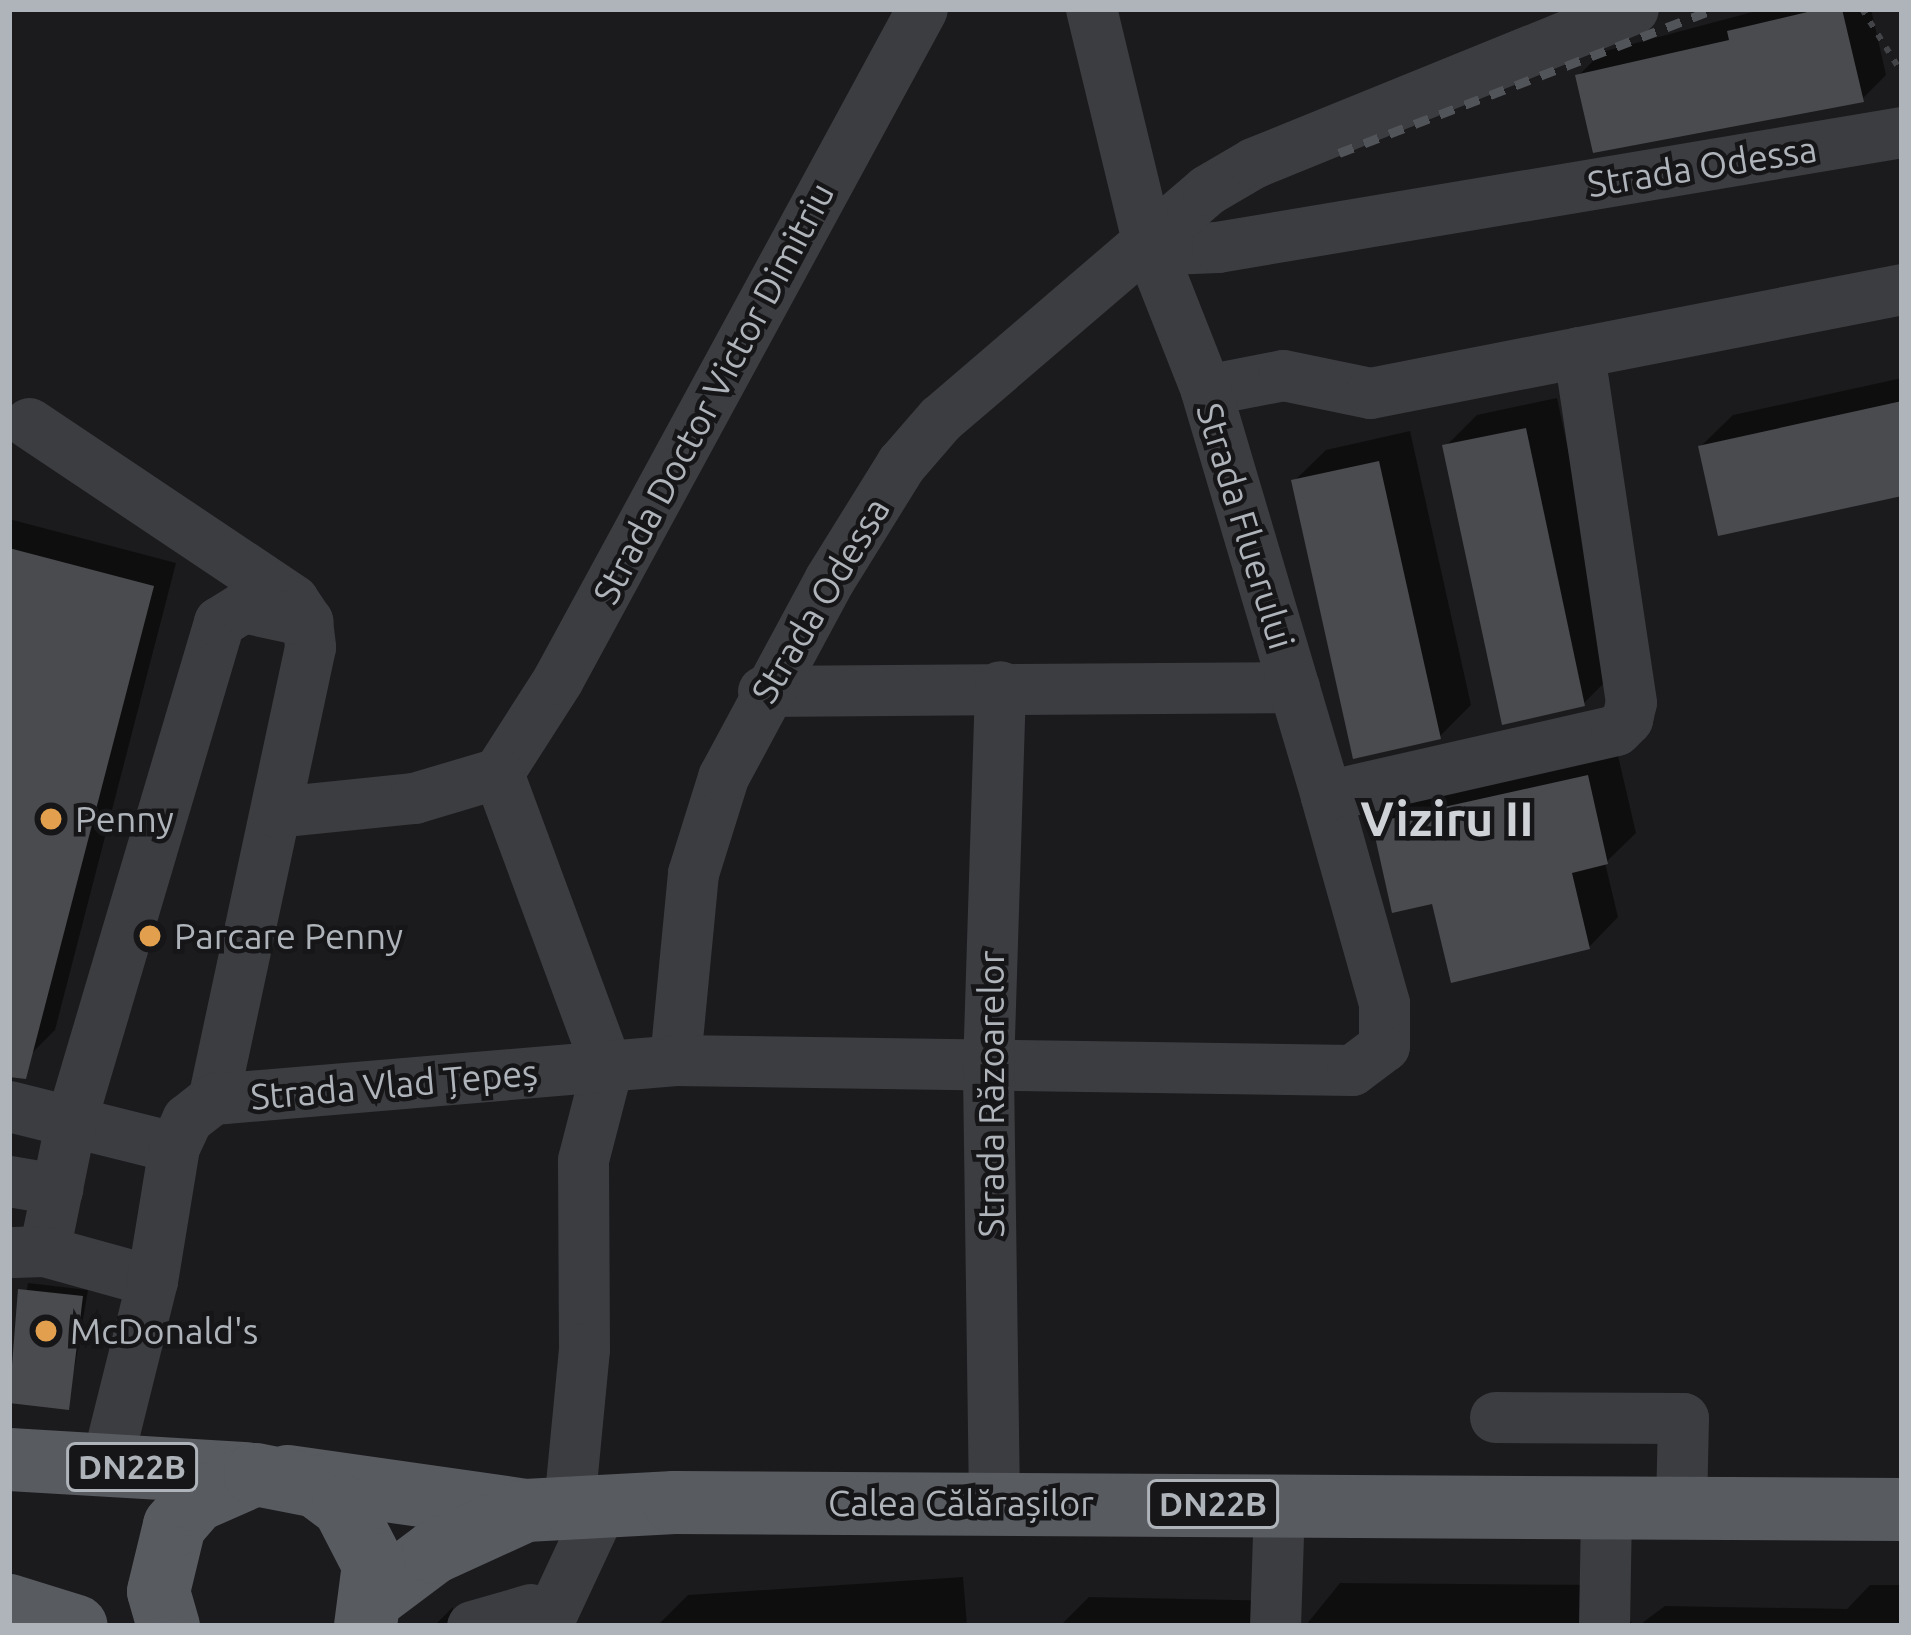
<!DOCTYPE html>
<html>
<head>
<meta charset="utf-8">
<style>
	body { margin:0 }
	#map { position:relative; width:1911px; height:1635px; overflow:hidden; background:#1b1b1d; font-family:Ubuntu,sans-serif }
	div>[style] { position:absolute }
	.shadow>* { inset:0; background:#0007 }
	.building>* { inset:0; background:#4a4b4f }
	.path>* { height:6px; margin-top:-3px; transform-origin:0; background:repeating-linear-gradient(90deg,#424448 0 6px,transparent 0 15px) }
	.minor>* { height:51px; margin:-25.5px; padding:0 25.5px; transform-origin:25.5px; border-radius:25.5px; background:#3c3d41 }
	.major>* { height:63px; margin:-31.5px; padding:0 31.5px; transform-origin:31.5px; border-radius:31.5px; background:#585b60 }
	.rail>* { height:9px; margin-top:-4.5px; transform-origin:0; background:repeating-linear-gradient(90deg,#515458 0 15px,transparent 0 27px) }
	.dots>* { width:33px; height:33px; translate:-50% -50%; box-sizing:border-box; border:6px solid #161618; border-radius:50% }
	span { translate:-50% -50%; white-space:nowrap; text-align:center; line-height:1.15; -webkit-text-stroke:9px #161618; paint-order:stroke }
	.shield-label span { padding:3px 9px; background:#161618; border:3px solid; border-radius:9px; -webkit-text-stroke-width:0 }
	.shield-label { font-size:33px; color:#afb4bb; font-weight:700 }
	.street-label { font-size:36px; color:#afb4bb }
	.poi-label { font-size:36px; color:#afb4bb }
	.left { translate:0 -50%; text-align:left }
	.district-label { font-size:48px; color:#cfd2d7; font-weight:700 }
	.frame { position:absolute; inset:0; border:12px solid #afb4bb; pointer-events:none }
</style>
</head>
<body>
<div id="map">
	<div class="shadow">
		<i style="clip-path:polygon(1764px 9px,1871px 9px,1886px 75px,1862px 99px,1578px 76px,1602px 52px)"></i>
		<i style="clip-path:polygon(1902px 378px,1902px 493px,1701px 446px,1733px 415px)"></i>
		<i style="clip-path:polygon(1557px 398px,1615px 672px,1583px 704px,1446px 446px,1477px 415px)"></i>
		<i style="clip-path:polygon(1410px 431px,1471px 705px,1440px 736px,1294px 481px,1326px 450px)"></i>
		<i style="clip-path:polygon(9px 519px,176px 563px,55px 1030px,31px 1054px,9px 1048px)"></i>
		<i style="clip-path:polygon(1616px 747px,1636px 833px,1605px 863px,1618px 917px,1589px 947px,1434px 901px,1375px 824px,1404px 795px)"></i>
		<i style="clip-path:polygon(28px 1283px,88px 1290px,68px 1406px,9px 1399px)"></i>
		<i style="clip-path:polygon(963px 1577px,967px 1626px,657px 1626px,688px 1595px)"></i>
		<i style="clip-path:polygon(1340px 1583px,1605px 1585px,1609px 1610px,1638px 1626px,1060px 1626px,1089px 1597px,1278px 1601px,1289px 1620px,1306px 1625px)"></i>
		<i style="clip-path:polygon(1870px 1585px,1902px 1585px,1902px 1626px,1638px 1626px,1665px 1606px,1847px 1609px)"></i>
		<i style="clip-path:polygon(453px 1607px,452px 1626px,434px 1626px)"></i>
	</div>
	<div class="building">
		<i style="clip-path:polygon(1820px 9px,1842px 9px,1864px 102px,1593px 153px,1575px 75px,1729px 40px,1727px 31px)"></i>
		<i style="clip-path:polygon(1902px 401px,1902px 496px,1718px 536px,1698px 446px)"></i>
		<i style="clip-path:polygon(1526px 428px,1585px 706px,1502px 725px,1442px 445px)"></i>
		<i style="clip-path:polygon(1379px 461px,1441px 739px,1353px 759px,1291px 480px)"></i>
		<i style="clip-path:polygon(9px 548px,154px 586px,26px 1079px,9px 1077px)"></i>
		<i style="clip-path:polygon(1588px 775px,1608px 864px,1572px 873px,1590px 949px,1451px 983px,1432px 904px,1392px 913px,1372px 823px)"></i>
		<i style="clip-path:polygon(18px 1289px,83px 1296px,69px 1410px,9px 1403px)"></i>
	</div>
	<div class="path">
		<i style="left:1862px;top:9px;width:75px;rotate:58deg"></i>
	</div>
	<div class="minor">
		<i style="left:1147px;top:240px;width:23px;rotate:23deg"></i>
		<i style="left:1168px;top:249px;width:49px;rotate:-2.3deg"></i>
		<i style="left:1217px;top:247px;width:695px;rotate:-9.53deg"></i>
		<i style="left:1206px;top:390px;width:78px;rotate:-11deg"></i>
		<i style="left:1283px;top:375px;width:89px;rotate:11.7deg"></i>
		<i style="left:1370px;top:393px;width:542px;rotate:-11.06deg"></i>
		<i style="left:29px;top:423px;width:318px;rotate:33.8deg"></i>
		<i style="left:293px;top:600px;width:25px;rotate:56deg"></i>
		<i style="left:307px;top:621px;width:26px;rotate:83deg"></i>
		<i style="left:310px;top:647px;width:462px;rotate:102.1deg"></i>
		<i style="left:763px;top:691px;width:531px;rotate:-0.43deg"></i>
		<i style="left:498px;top:773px;width:112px;rotate:-57.4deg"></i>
		<i style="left:558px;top:679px;width:762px;rotate:-61.49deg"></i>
		<i style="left:498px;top:773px;width:314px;rotate:69.7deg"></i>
		<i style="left:607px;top:1067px;width:96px;rotate:104.5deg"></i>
		<i style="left:583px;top:1160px;width:189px;rotate:89.7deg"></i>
		<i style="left:584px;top:1349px;width:158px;rotate:95.5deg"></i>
		<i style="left:1326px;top:796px;width:297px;rotate:-12.8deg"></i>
		<i style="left:1616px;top:730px;width:16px;rotate:-45deg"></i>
		<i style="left:1627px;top:719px;width:17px;rotate:-77deg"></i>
		<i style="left:1631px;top:702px;width:354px;rotate:-98.5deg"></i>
		<i style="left:276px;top:812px;width:139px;rotate:-5.8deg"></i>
		<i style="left:414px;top:798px;width:88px;rotate:-16.6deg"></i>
		<i style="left:675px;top:1060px;width:188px;rotate:-84.5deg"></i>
		<i style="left:693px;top:873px;width:101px;rotate:-72.6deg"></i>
		<i style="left:723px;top:777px;width:224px;rotate:-61.7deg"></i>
		<i style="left:829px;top:580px;width:137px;rotate:-58.2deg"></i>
		<i style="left:901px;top:464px;width:60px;rotate:-49.1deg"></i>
		<i style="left:940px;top:419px;width:352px;rotate:-40.6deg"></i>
		<i style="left:1207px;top:190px;width:53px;rotate:-30.4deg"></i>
		<i style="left:1253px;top:163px;width:410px;rotate:-22.1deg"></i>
		<i style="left:9px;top:1106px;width:170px;rotate:14deg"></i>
		<i style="left:9px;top:1181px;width:49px;rotate:9.5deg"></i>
		<i style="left:44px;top:1251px;width:130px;rotate:-78.4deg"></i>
		<i style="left:70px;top:1124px;width:524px;rotate:-73.47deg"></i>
		<i style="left:219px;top:622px;width:28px;rotate:-32deg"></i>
		<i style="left:243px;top:607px;width:66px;rotate:12.3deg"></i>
		<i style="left:13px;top:1252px;width:31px;rotate:-2deg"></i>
		<i style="left:44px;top:1251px;width:112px;rotate:15.5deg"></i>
		<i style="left:1495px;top:1417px;width:188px;rotate:0.3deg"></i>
		<i style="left:1683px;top:1418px;width:90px;rotate:91.3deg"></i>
		<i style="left:106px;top:1465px;width:190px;rotate:-76deg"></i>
		<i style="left:152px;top:1281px;width:136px;rotate:-80.7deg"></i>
		<i style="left:174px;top:1147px;width:31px;rotate:-65deg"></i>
		<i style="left:187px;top:1119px;width:33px;rotate:-38deg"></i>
		<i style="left:213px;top:1099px;width:464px;rotate:-4.8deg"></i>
		<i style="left:675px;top:1060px;width:677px;rotate:0.85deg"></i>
		<i style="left:1352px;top:1070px;width:40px;rotate:-37deg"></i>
		<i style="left:1384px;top:1046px;width:43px;rotate:-90deg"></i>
		<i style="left:1384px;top:1003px;width:215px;rotate:-105.7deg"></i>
		<i style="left:1326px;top:796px;width:423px;rotate:-106.5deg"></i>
		<i style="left:1206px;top:390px;width:161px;rotate:-111.5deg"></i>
		<i style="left:1147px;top:240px;width:238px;rotate:-103.6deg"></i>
		<i style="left:994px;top:1502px;width:433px;rotate:-90.8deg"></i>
		<i style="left:988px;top:1069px;width:383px;rotate:-88.2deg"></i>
		<i style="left:472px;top:1626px;width:61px;rotate:-16.1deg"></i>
		<i style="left:546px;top:1626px;width:135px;rotate:-65deg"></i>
		<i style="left:1275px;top:1626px;width:121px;rotate:-88.1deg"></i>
		<i style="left:1604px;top:1626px;width:118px;rotate:-89deg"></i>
	</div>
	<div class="major">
		<i style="left:9px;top:1459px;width:238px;rotate:3.4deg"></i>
		<i style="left:287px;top:1476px;width:240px;rotate:8.1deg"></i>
		<i style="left:525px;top:1510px;width:149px;rotate:-3.1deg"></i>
		<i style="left:674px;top:1502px;width:1228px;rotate:0.33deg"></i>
		<i style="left:373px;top:1597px;width:75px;rotate:-36.9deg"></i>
		<i style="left:433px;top:1552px;width:101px;rotate:-24.5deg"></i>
		<i style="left:9px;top:1605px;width:70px;rotate:17.4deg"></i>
		<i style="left:168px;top:1626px;width:36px;rotate:-106deg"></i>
		<i style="left:158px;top:1591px;width:68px;rotate:-76.4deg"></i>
		<i style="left:174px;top:1525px;width:33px;rotate:-49deg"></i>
		<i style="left:196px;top:1500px;width:64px;rotate:-23.8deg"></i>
		<i style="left:255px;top:1474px;width:62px;rotate:11.1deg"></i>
		<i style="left:316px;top:1486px;width:34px;rotate:37deg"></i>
		<i style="left:343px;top:1506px;width:65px;rotate:62.7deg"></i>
		<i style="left:373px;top:1564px;width:63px;rotate:97.4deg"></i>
	</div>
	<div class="rail">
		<i style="left:1339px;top:153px;width:402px;rotate:-21deg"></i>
	</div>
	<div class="dots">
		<i style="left:51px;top:819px;background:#e2a04e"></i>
		<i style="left:150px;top:936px;background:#e2a04e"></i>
		<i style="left:46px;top:1331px;background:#e2a04e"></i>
	</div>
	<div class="shield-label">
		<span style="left:132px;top:1467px">DN22B</span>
		<span style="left:1213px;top:1504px">DN22B</span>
	</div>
	<div class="street-label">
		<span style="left:1702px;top:166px;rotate:-9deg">Strada Odessa</span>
		<span style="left:713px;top:393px;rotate:-62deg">Strada Doctor Victor Dimitriu</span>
		<span style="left:1246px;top:526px;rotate:73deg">Strada Fluerului</span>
		<span style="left:820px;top:600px;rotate:-59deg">Strada Odessa</span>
		<span style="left:394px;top:1084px;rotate:-5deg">Strada Vlad Țepeș</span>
		<span style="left:991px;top:1094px;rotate:-90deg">Strada Răzoarelor</span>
		<span style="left:961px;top:1503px">Calea Călărașilor</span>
	</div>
	<div class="poi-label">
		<span class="left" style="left:75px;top:819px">Penny</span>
		<span class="left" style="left:174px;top:936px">Parcare Penny</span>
		<span class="left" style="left:70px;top:1331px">McDonald's</span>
	</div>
	<div class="district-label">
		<span style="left:1447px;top:819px">Viziru II</span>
	</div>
	<div class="frame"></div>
</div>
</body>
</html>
